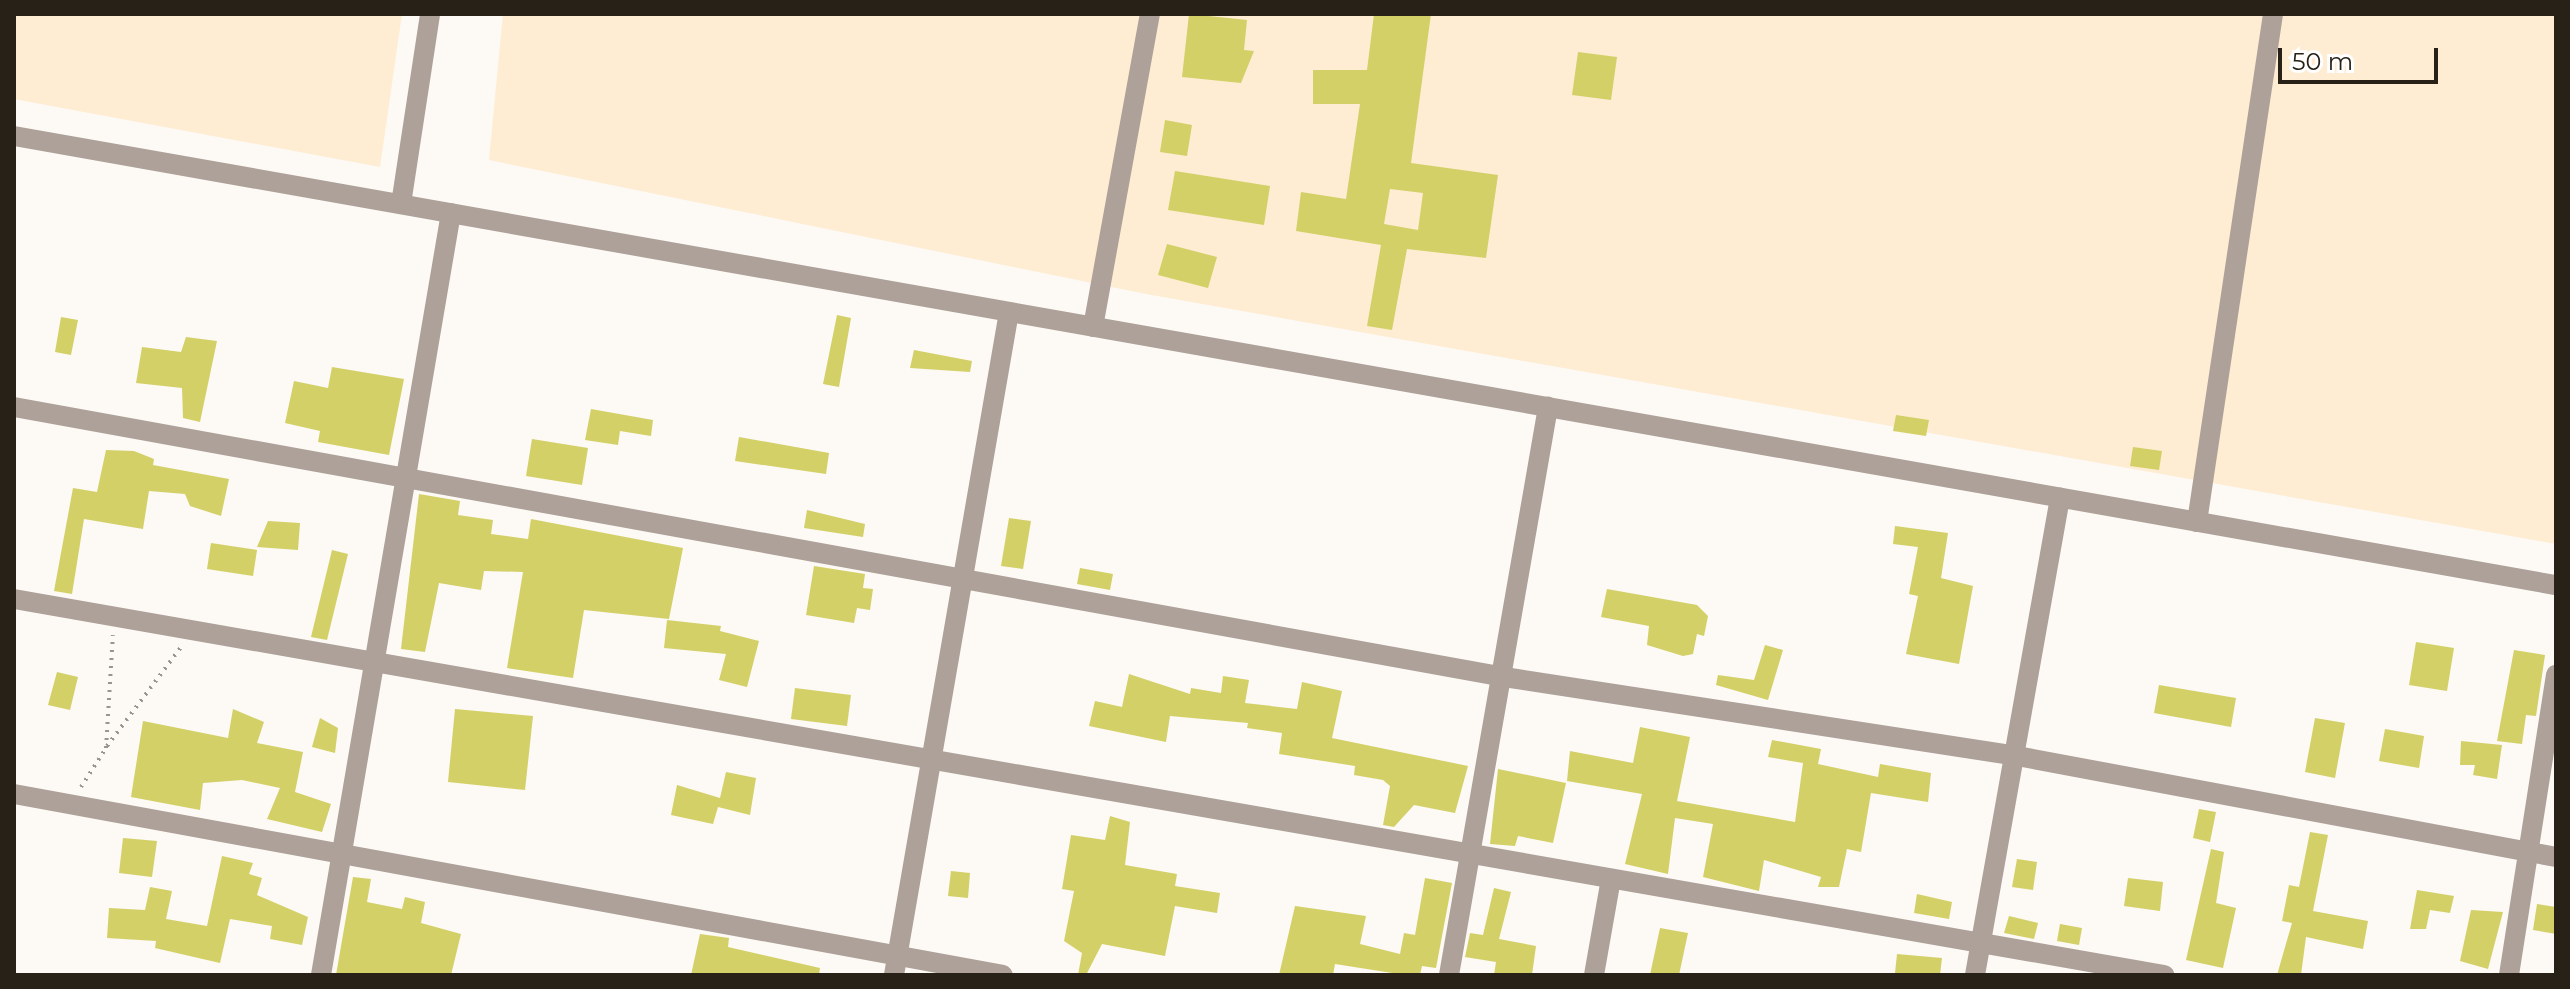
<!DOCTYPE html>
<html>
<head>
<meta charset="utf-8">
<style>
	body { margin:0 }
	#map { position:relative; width:2570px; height:989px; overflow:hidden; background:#fdf9f4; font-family:Montserrat,sans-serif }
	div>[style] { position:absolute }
	.built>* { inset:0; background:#feedd3 }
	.building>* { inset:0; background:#d3d067 }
	.path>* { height:4px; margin-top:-2px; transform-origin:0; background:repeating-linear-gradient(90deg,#99948d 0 2px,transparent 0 8px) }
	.minor>* { height:20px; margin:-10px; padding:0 10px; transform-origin:10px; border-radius:10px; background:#ada19a }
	span { translate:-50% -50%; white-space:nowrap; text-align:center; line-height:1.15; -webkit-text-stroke:6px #fff; paint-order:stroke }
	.frame { position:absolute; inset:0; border:16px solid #272117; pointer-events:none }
	.scale { position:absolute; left:2278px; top:48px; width:160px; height:36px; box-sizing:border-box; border:4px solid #272117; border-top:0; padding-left:10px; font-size:24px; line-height:28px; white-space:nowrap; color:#272117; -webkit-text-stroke:6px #fff; paint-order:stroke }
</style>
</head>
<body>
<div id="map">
	<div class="built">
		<i style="clip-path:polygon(14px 14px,402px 14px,380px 167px,14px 99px)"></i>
		<i style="clip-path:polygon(503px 14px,2556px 14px,2556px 544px,1146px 294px,489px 160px)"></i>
	</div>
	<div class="building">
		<i style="clip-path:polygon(1189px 14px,1247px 20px,1244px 50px,1254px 51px,1241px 83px,1182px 77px)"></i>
		<i style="clip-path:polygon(evenodd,1374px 14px,1431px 14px,1411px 163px,1498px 175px,1486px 258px,1407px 249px,1392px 330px,1367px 326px,1381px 245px,1296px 231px,1301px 192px,1346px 199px,1360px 104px,1313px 104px,1313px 70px,1367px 70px,1374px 14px,1390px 189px,1423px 193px,1418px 230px,1384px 224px,1390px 189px)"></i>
		<i style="clip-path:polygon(1578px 52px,1617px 57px,1611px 100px,1572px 95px)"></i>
		<i style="clip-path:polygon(1165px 120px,1192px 125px,1187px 156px,1160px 152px)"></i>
		<i style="clip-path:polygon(1175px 171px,1270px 186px,1264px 225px,1168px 210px)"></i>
		<i style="clip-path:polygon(1167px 244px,1217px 257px,1208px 288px,1158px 275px)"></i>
		<i style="clip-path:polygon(837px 315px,851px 318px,839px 387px,823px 384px)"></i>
		<i style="clip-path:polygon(61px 317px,78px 320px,71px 355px,55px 352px)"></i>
		<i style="clip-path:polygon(186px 337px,217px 341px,200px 422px,183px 418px,182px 388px,136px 383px,142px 347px,181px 352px)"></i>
		<i style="clip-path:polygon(914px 350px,972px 361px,970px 372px,910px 368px)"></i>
		<i style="clip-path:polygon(332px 367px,404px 379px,389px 455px,318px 442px,320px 431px,285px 423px,294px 381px,328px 388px)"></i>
		<i style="clip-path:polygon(591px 409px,653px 420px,651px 436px,620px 431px,618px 445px,585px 440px)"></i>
		<i style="clip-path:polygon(1896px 415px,1929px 420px,1926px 436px,1893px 431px)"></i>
		<i style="clip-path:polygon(739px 437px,829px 453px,826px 474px,735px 461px)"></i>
		<i style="clip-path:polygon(532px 439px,588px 448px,582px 485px,526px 476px)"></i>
		<i style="clip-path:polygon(2133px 447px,2162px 451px,2159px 470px,2130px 466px)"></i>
		<i style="clip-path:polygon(106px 450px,134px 451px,154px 459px,153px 465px,229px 479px,221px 516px,190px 506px,185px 494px,149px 491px,143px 529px,84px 519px,72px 594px,54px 591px,73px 488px,97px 492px)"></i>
		<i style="clip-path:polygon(419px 494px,460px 501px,458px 515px,493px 520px,491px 534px,528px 539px,531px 519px,683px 548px,669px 619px,584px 610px,573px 678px,507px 668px,523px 572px,484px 571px,481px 590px,439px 583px,425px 652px,401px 649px)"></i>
		<i style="clip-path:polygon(807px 510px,865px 524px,863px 537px,804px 528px)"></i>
		<i style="clip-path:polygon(1009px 518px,1031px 521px,1023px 569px,1001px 566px)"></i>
		<i style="clip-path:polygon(268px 521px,300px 523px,298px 550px,257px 547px)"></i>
		<i style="clip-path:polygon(1895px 526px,1948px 533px,1941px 578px,1973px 586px,1959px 664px,1906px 654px,1918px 596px,1909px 594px,1918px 547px,1893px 544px)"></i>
		<i style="clip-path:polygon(211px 543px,257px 550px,253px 576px,207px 569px)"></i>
		<i style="clip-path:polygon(332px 550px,348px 554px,327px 640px,311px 637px)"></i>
		<i style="clip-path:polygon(814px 566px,865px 574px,863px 588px,873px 589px,870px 610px,857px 608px,854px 623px,806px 615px)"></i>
		<i style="clip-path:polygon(1080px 568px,1113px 574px,1110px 590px,1077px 584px)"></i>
		<i style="clip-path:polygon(1607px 589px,1697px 605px,1708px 616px,1704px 636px,1697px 634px,1693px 654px,1683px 656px,1647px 645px,1649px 626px,1601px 617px)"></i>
		<i style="clip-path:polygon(667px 620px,721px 626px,720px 631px,759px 641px,747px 687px,719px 680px,726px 654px,664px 648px)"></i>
		<i style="clip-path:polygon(2416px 642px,2454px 648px,2447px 691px,2409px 685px)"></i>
		<i style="clip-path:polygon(1765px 645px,1783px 650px,1768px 700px,1716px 685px,1718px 675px,1754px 680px)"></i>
		<i style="clip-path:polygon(2514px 650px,2545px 655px,2536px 716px,2526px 715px,2522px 744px,2497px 741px)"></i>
		<i style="clip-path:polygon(57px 672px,78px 677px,70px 710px,48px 705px)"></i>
		<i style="clip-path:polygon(1129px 674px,1190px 694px,1191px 688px,1221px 693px,1223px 676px,1249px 680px,1245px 703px,1297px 709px,1302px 682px,1342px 691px,1332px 738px,1468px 766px,1455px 813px,1414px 805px,1394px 827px,1383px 825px,1390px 786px,1383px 780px,1354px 775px,1355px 766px,1279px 754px,1282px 733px,1247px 728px,1248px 723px,1170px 716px,1166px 742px,1089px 726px,1095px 701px,1122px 707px)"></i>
		<i style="clip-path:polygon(2159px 685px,2236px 698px,2231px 727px,2154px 713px)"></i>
		<i style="clip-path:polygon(795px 688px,851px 695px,847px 726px,791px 719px)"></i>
		<i style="clip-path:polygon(233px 709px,264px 722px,257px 743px,303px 752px,295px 792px,331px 804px,322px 832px,267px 819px,280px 788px,242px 780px,203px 783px,200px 810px,131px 797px,143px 721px,228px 738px)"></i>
		<i style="clip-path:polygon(455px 709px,533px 716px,525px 790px,448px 782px)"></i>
		<i style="clip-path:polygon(320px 718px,338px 728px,335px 753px,312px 747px)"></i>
		<i style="clip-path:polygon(2315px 718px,2345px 723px,2335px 778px,2305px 772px)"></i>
		<i style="clip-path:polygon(1640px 727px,1690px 737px,1677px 801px,1795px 822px,1803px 763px,1768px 757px,1772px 740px,1821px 749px,1818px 764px,1878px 777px,1880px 764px,1931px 773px,1928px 802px,1871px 793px,1861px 852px,1847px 849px,1839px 887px,1818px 887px,1821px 877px,1764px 860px,1759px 891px,1703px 877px,1713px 824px,1675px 818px,1668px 874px,1625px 864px,1642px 794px,1567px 781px,1570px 751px,1633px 763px)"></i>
		<i style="clip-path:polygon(2385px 729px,2424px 736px,2419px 768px,2379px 761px)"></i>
		<i style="clip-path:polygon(2461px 741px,2502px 745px,2497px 779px,2473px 775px,2475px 765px,2460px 765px)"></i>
		<i style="clip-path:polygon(1498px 769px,1566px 783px,1553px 843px,1518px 836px,1515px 846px,1490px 844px)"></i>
		<i style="clip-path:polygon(726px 772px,756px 778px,750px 815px,718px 807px,713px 824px,671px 815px,677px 785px,720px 798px)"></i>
		<i style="clip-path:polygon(2199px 809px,2216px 812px,2210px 842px,2193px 838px)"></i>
		<i style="clip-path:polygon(1110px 816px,1130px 822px,1125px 865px,1177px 874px,1175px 886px,1220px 893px,1217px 913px,1175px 906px,1165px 956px,1102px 944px,1086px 975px,1078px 975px,1082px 953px,1064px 941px,1074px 891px,1062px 889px,1071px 835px,1105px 840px)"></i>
		<i style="clip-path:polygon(2310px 832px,2328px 835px,2313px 911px,2368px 921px,2363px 949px,2306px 937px,2301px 975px,2277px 975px,2292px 923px,2282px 921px,2289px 885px,2299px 887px)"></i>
		<i style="clip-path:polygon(123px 838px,157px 841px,152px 877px,119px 873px)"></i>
		<i style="clip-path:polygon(2211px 849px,2224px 852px,2216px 903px,2236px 908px,2223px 968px,2186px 960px)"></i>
		<i style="clip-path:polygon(222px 856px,253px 863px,249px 874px,262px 878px,257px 895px,308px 917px,302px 945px,270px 939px,272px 926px,230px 919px,220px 963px,155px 948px,156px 941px,107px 938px,109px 908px,145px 910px,150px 887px,172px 891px,166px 919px,207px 926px)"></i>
		<i style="clip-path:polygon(2017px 859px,2037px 862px,2033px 890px,2012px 887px)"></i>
		<i style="clip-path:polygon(951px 871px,970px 873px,968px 898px,948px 896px)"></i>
		<i style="clip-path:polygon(353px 877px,371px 879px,367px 902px,402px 909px,405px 897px,425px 902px,421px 923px,461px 934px,451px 975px,336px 975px)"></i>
		<i style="clip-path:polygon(1425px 878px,1452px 883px,1436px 968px,1422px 966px,1420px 975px,1405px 975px,1335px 964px,1333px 975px,1279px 975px,1295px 906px,1366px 916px,1360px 944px,1400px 954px,1404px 933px,1415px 935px)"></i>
		<i style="clip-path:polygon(2128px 878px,2163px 882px,2160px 911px,2124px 906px)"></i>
		<i style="clip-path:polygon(1494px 888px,1511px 892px,1499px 939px,1536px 946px,1532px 975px,1494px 975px,1496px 962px,1465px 957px,1470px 933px,1483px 935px)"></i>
		<i style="clip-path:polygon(2417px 890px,2454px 896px,2450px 913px,2430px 910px,2426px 929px,2410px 929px)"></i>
		<i style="clip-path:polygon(1917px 894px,1952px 902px,1949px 919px,1914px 913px)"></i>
		<i style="clip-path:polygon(2537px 904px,2556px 907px,2556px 934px,2533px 930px)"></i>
		<i style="clip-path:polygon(2471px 910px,2503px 912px,2488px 969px,2460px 961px)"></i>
		<i style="clip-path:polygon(2009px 916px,2038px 923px,2034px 939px,2004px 933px)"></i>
		<i style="clip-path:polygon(2060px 924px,2082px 928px,2079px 945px,2057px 941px)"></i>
		<i style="clip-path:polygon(1660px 928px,1688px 933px,1679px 975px,1650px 975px)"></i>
		<i style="clip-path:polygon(700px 934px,729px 938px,728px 947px,820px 968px,819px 975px,691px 975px)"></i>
		<i style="clip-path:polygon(1897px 954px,1942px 958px,1940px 975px,1895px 973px)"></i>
	</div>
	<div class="path">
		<i style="left:107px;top:746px;width:124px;rotate:-53.2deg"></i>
		<i style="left:81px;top:787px;width:46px;rotate:-57.3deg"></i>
		<i style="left:106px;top:748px;width:113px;rotate:-86.5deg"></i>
	</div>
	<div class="minor">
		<i style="left:14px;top:136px;width:2581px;rotate:10.02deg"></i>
		<i style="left:401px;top:204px;width:192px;rotate:-81.3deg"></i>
		<i style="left:1093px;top:327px;width:318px;rotate:-79.7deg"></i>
		<i style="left:14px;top:407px;width:1514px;rotate:10.27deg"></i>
		<i style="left:1504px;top:677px;width:519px;rotate:8.75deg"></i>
		<i style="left:2017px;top:756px;width:548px;rotate:10.61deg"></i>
		<i style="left:2197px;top:522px;width:514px;rotate:-81.49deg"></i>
		<i style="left:14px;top:599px;width:2183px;rotate:9.92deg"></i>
		<i style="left:14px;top:794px;width:1005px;rotate:10.37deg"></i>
		<i style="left:321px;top:975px;width:773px;rotate:-80.32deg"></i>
		<i style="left:894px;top:975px;width:673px;rotate:-80.16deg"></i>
		<i style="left:1449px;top:975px;width:577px;rotate:-80.11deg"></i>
		<i style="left:1594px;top:975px;width:97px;rotate:-80deg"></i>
		<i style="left:1975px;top:975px;width:485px;rotate:-79.9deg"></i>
		<i style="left:2509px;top:975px;width:304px;rotate:-81.1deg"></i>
	</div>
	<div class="frame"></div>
	<div class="scale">50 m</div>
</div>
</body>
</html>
